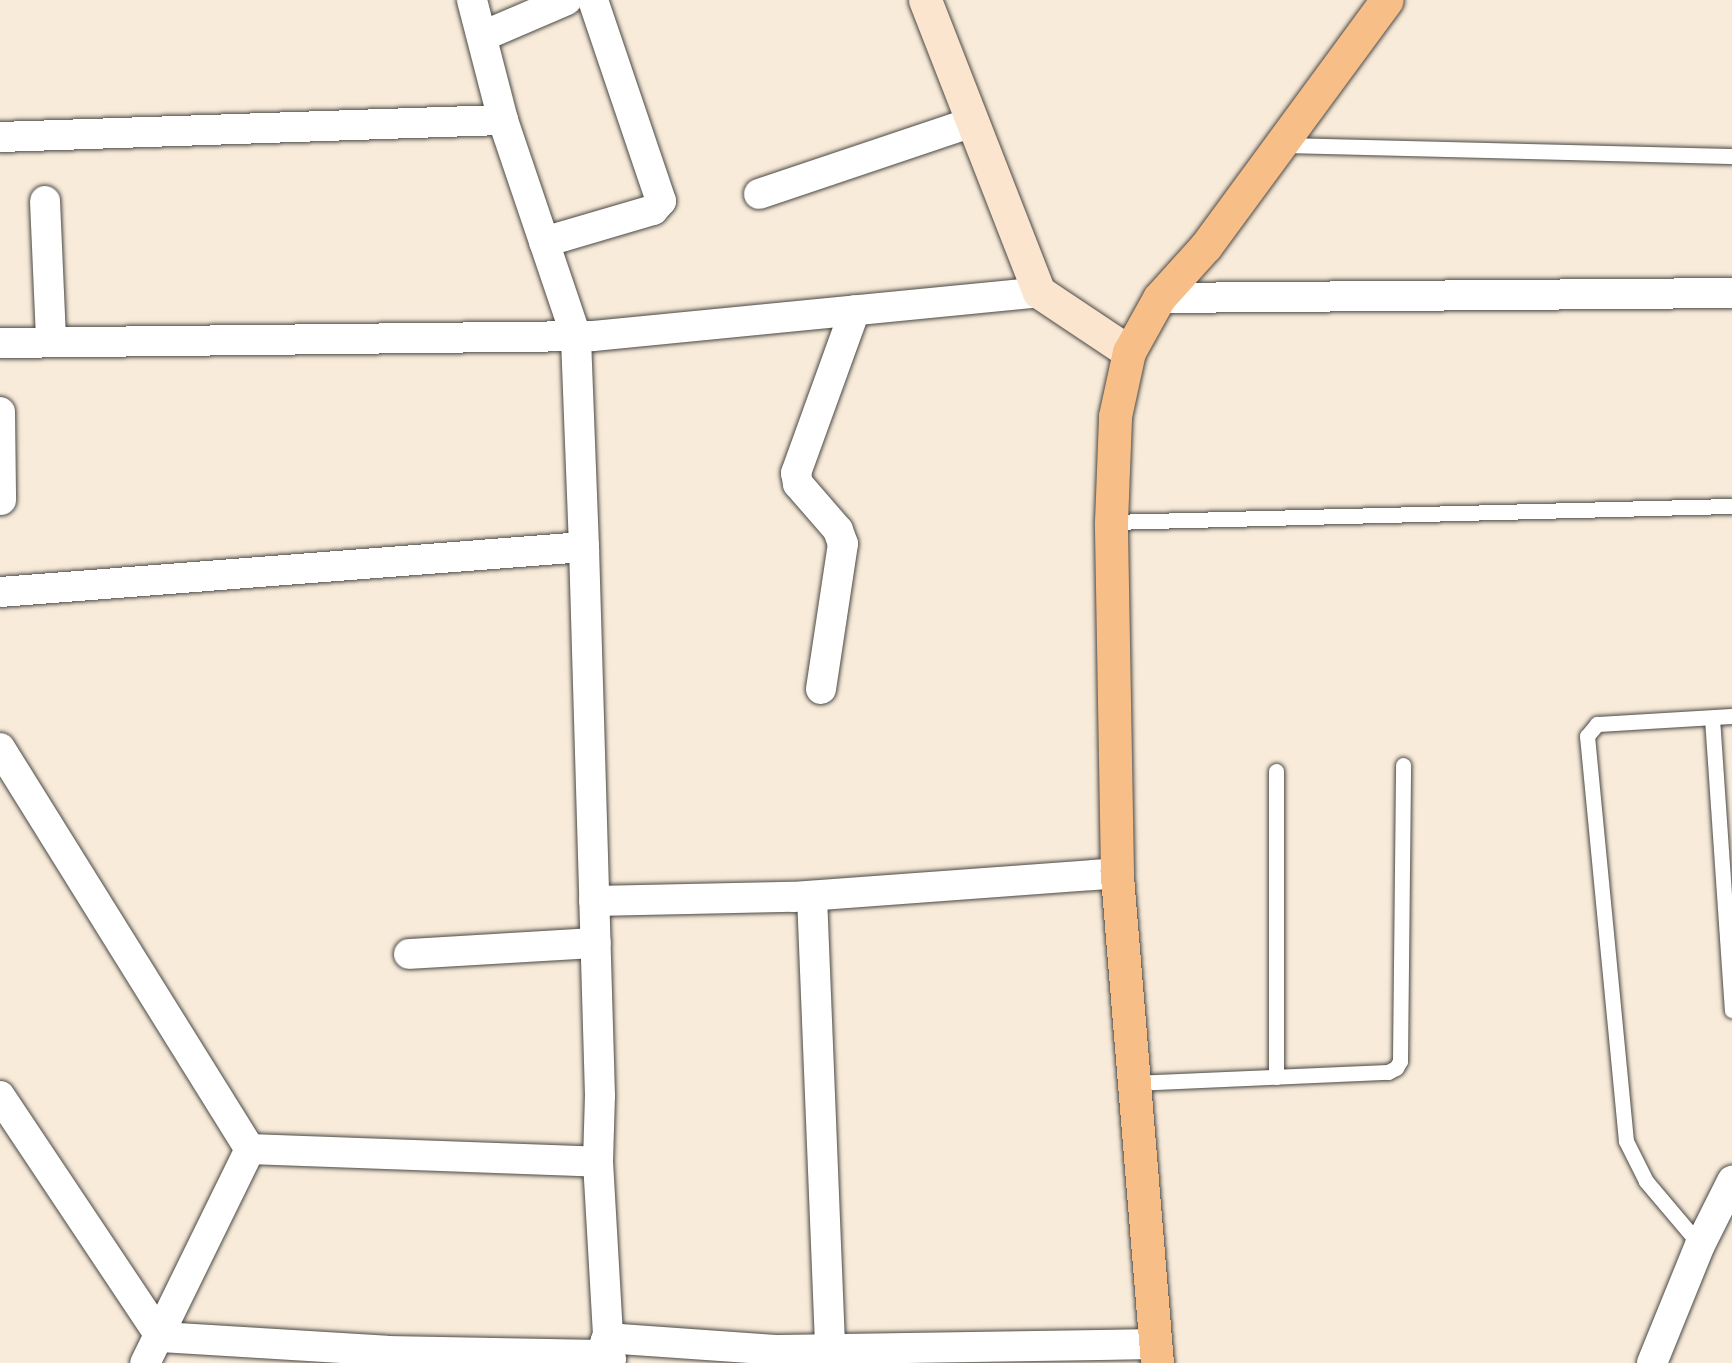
<!DOCTYPE html>
<html>
<head>
<meta charset="utf-8">
<style>
	body { margin:0 }
	#map { position:relative; width:1732px; height:1363px; overflow:hidden; background:#f8ebd9; font-family:"IM FELL English",serif }
	div>[style] { position:absolute }
	.roads { filter:drop-shadow(0 0 2px #4a4845) drop-shadow(0 0 2px #4a4845) }
	.lane>* { height:15px; margin:-7.5px; padding:0 7.5px; transform-origin:7.5px; border-radius:7.5px; background:#fff }
	.street>* { height:30px; margin:-15px; padding:0 15px; transform-origin:15px; border-radius:15px; background:#fff }
	.secondary>* { height:33px; margin:-16.5px; padding:0 16.5px; transform-origin:16.5px; border-radius:16.5px; background:#fce5cf }
	.primary>* { height:33px; margin:-16.5px; padding:0 16.5px; transform-origin:16.5px; border-radius:16.5px; background:#f7be87 }
	span { translate:-50% -50%; white-space:nowrap; text-align:center; line-height:1.15; -webkit-text-stroke:4.5px #fdfcf7; paint-order:stroke }
</style>
</head>
<body>
<div id="map">
	<div class="roads">
		<div class="lane">
			<i style="left:1282px;top:145px;width:450px;rotate:1.4deg"></i>
			<i style="left:1111px;top:522px;width:621px;rotate:-1.48deg"></i>
			<i style="left:1712px;top:718px;width:293px;rotate:86.1deg"></i>
			<i style="left:1276px;top:771px;width:306px;rotate:90deg"></i>
			<i style="left:1133px;top:1083px;width:255px;rotate:-2.5deg"></i>
			<i style="left:1388px;top:1072px;width:9px;rotate:-27deg"></i>
			<i style="left:1396px;top:1068px;width:8px;rotate:-60deg"></i>
			<i style="left:1400px;top:1061px;width:296px;rotate:-89.4deg"></i>
			<i style="left:1700px;top:1245px;width:84px;rotate:-130.2deg"></i>
			<i style="left:1646px;top:1181px;width:45px;rotate:-116.6deg"></i>
			<i style="left:1626px;top:1141px;width:407px;rotate:-95.5deg"></i>
			<i style="left:1587px;top:736px;width:16px;rotate:-50deg"></i>
			<i style="left:1597px;top:724px;width:135px;rotate:-3.4deg"></i>
		</div>
		<div class="street">
			<i style="left:483px;top:36px;width:91px;rotate:-23.2deg"></i>
			<i style="left:0;top:137px;width:503px;rotate:-1.94deg"></i>
			<i style="left:759px;top:194px;width:226px;rotate:-18.6deg"></i>
			<i style="left:45px;top:201px;width:140px;rotate:87.5deg"></i>
			<i style="left:544px;top:242px;width:114px;rotate:-16.4deg"></i>
			<i style="left:653px;top:210px;width:12px;rotate:-48deg"></i>
			<i style="left:661px;top:201px;width:212px;rotate:-108.7deg"></i>
			<i style="left:1159px;top:298px;width:573px;rotate:-0.5deg"></i>
			<i style="left:0;top:343px;width:593px;rotate:-0.68deg"></i>
			<i style="left:593px;top:336px;width:448px;rotate:-5.6deg"></i>
			<i style="left:0;top:412px;width:88px;rotate:89.3deg"></i>
			<i style="left:0;top:592px;width:586px;rotate:-4.41deg"></i>
			<i style="left:584px;top:547px;width:211px;rotate:-92.2deg"></i>
			<i style="left:576px;top:336px;width:228px;rotate:-108.7deg"></i>
			<i style="left:503px;top:120px;width:124px;rotate:-104.5deg"></i>
			<i style="left:821px;top:689px;width:147px;rotate:-81.4deg"></i>
			<i style="left:843px;top:544px;width:15px;rotate:-110deg"></i>
			<i style="left:838px;top:530px;width:61px;rotate:-131deg"></i>
			<i style="left:798px;top:484px;width:11px;rotate:-100deg"></i>
			<i style="left:796px;top:473px;width:173px;rotate:-70.1deg"></i>
			<i style="left:0;top:748px;width:473px;rotate:58.1deg"></i>
			<i style="left:250px;top:1149px;width:238px;rotate:116.1deg"></i>
			<i style="left:812px;top:896px;width:467px;rotate:87.7deg"></i>
			<i style="left:594px;top:901px;width:199px;rotate:-1.2deg"></i>
			<i style="left:793px;top:897px;width:325px;rotate:-4.2deg"></i>
			<i style="left:409px;top:954px;width:187px;rotate:-3.4deg"></i>
			<i style="left:0;top:1096px;width:290px;rotate:56.3deg"></i>
			<i style="left:161px;top:1337px;width:226px;rotate:3.5deg"></i>
			<i style="left:387px;top:1351px;width:214px;rotate:1.1deg"></i>
			<i style="left:601px;top:1355px;width:21px;rotate:-71deg"></i>
			<i style="left:608px;top:1335px;width:173px;rotate:-93.3deg"></i>
			<i style="left:598px;top:1162px;width:66px;rotate:-88.3deg"></i>
			<i style="left:600px;top:1096px;width:549px;rotate:-91.67deg"></i>
			<i style="left:250px;top:1149px;width:348px;rotate:2.1deg"></i>
			<i style="left:611px;top:1359px;width:19px;rotate:-106deg"></i>
			<i style="left:606px;top:1341px;width:14px;rotate:-8deg"></i>
			<i style="left:620px;top:1339px;width:159px;rotate:4deg"></i>
			<i style="left:779px;top:1350px;width:377px;rotate:-0.9deg"></i>
			<i style="left:1652px;top:1363px;width:127px;rotate:-67.9deg"></i>
			<i style="left:1700px;top:1245px;width:72px;rotate:-63.4deg"></i>
		</div>
		<div class="secondary">
			<i style="left:925px;top:0;width:313px;rotate:68.7deg"></i>
			<i style="left:1039px;top:292px;width:108px;rotate:33.7deg"></i>
		</div>
		<div class="primary">
			<i style="left:1157px;top:1363px;width:492px;rotate:-94.7deg"></i>
			<i style="left:1117px;top:873px;width:351px;rotate:-91deg"></i>
			<i style="left:1111px;top:522px;width:106px;rotate:-87.8deg"></i>
			<i style="left:1115px;top:416px;width:66px;rotate:-77.7deg"></i>
			<i style="left:1129px;top:352px;width:62px;rotate:-60.9deg"></i>
			<i style="left:1159px;top:298px;width:70px;rotate:-47.9deg"></i>
			<i style="left:1206px;top:246px;width:305px;rotate:-53.7deg"></i>
		</div>
	</div>
</div>
</body>
</html>
